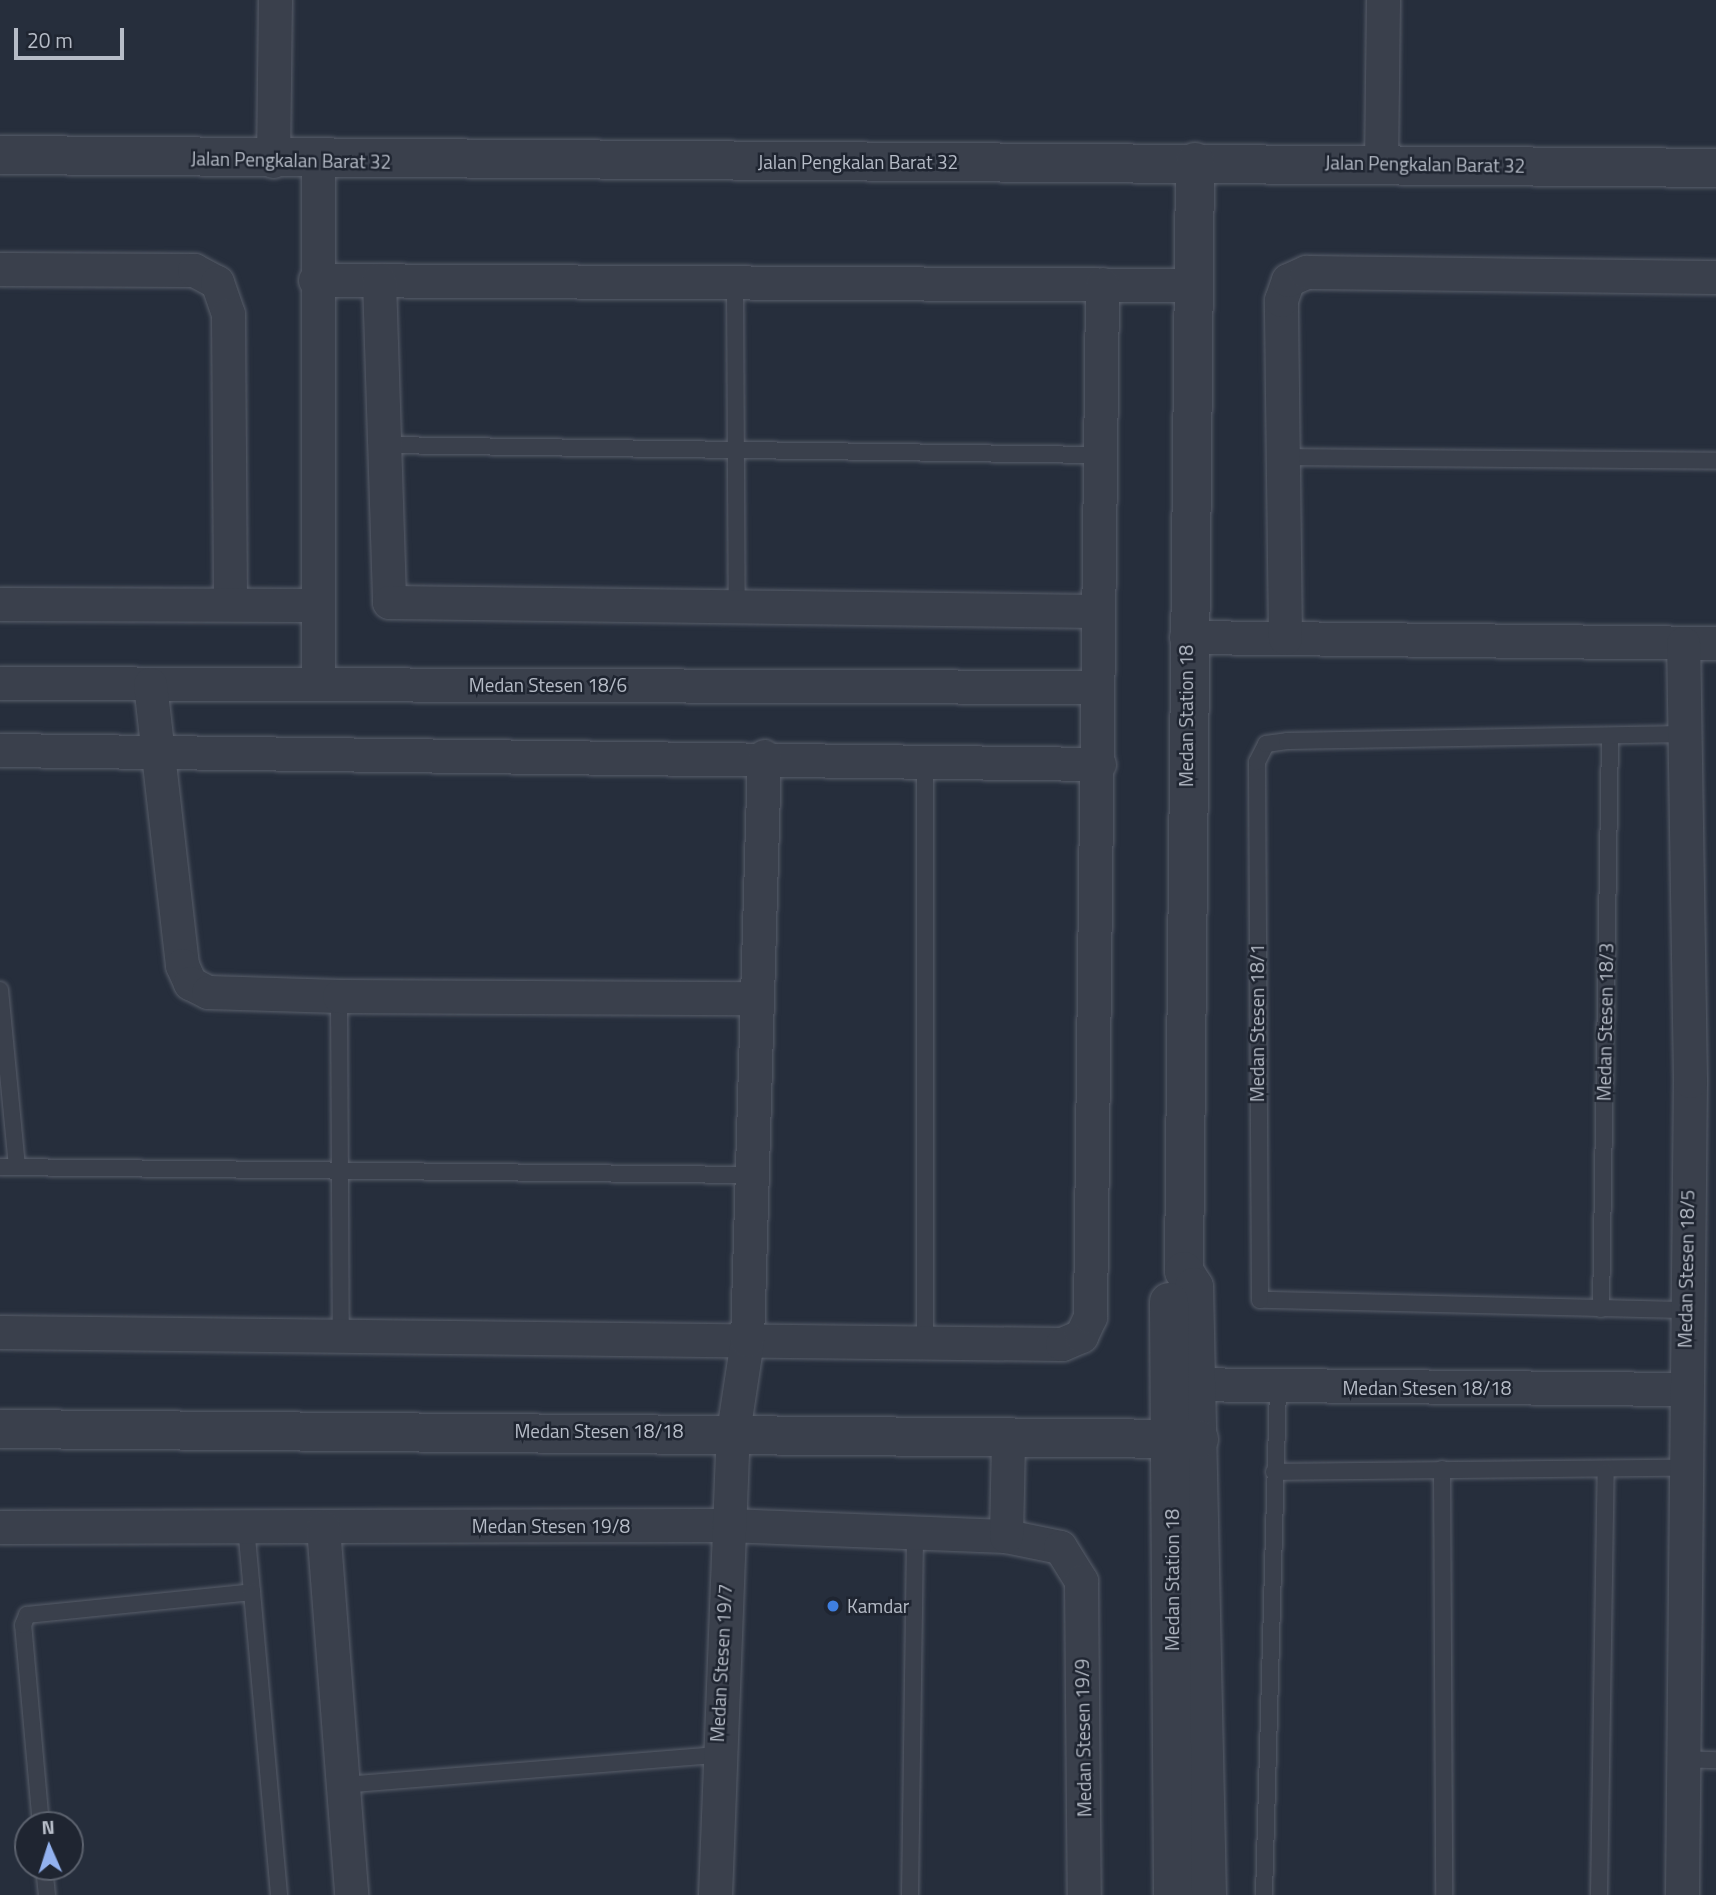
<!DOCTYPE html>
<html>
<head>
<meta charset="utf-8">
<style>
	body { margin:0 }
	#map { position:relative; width:1716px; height:1895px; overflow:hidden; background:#262e3c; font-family:"Titillium Web",sans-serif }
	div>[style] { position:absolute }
	.roads { filter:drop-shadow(0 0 2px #585e6a) drop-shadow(0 0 2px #585e6a) }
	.service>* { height:16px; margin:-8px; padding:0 8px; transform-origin:8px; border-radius:8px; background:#3a404c }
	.minor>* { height:33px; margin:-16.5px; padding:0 16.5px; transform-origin:16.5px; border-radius:16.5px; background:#3a404c }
	.tertiary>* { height:38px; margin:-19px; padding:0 19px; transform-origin:19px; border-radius:19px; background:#3a404c }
	.dots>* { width:19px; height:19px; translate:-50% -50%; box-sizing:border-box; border:4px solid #1f2531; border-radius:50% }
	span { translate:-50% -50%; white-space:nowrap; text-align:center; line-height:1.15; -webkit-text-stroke:5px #1f2531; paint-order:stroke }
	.street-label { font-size:19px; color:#b6bcc7 }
	.poi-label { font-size:19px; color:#b6bcc7 }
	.left { translate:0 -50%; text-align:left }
	.north { position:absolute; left:14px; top:1811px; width:70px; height:70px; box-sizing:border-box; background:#1f2531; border:2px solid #5b616d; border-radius:50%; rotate:357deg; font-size:19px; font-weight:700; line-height:28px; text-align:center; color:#b6bcc7 }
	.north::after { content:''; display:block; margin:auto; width:24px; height:32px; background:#93b2ef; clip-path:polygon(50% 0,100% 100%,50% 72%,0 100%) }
	.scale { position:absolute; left:14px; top:28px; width:110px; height:32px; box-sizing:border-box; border:4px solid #b6bcc7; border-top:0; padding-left:9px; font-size:21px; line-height:24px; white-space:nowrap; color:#b6bcc7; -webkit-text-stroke:5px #1f2531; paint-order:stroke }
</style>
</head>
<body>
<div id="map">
	<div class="roads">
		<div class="service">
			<i style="left:735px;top:282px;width:328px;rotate:89.7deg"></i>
			<i style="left:382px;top:445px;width:718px;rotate:0.8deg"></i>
			<i style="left:1284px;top:457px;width:432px;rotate:0.5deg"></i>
			<i style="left:0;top:990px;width:177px;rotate:84.5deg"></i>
			<i style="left:339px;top:996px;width:340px;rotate:89.7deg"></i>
			<i style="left:0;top:1167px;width:751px;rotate:0.61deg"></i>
			<i style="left:1601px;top:1309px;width:573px;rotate:-89.1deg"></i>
			<i style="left:1684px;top:1310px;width:424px;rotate:-178.6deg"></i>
			<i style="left:1260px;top:1300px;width:538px;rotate:-90.32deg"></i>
			<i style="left:1257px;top:762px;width:20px;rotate:-63deg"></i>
			<i style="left:1266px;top:744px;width:21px;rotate:-8deg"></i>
			<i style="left:1287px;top:741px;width:399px;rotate:-1deg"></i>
			<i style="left:925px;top:1342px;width:584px;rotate:-90deg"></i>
			<i style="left:1442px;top:1469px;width:426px;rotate:89.7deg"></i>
			<i style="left:1274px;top:1472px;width:411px;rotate:-0.6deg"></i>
			<i style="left:246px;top:1527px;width:65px;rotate:84.7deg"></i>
			<i style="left:1681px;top:1759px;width:35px;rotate:2deg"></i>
			<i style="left:343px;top:1785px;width:374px;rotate:-4.6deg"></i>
			<i style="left:41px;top:1825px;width:201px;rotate:-95.1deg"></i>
			<i style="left:23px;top:1625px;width:11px;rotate:-68deg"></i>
			<i style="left:27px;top:1615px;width:226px;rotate:-5.8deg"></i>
			<i style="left:252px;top:1592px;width:304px;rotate:84.9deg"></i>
			<i style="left:44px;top:1867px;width:28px;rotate:84deg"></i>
			<i style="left:910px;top:1895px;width:361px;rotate:-89.2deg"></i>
			<i style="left:1264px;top:1895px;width:507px;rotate:-88.42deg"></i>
			<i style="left:1599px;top:1895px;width:423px;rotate:-89.1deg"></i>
		</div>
		<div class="minor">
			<i style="left:273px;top:161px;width:161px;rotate:-89.3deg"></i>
			<i style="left:1381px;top:164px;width:164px;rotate:-89.3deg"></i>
			<i style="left:0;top:269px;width:194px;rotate:0.3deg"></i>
			<i style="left:194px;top:270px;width:26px;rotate:28deg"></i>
			<i style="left:217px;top:282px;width:34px;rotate:71deg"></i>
			<i style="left:228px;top:314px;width:290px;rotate:89.6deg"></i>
			<i style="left:315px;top:280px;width:878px;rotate:0.33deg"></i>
			<i style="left:379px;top:280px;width:322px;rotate:88.2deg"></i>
			<i style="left:389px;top:602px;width:707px;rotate:0.73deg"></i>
			<i style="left:0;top:604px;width:317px;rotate:0.2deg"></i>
			<i style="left:1186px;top:637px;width:530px;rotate:0.65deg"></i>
			<i style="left:1285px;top:638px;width:338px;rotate:-90.7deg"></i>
			<i style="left:1281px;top:300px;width:21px;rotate:-71deg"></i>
			<i style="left:1288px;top:280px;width:20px;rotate:-24deg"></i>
			<i style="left:1306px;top:272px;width:410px;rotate:0.7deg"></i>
			<i style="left:0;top:683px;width:1097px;rotate:0.21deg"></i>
			<i style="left:150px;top:684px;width:283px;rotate:83.5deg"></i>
			<i style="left:182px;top:965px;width:20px;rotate:66deg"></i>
			<i style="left:190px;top:983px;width:20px;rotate:27deg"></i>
			<i style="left:208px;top:992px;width:131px;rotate:1.7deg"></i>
			<i style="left:339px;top:996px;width:415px;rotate:0.3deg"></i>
			<i style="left:318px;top:684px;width:523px;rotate:-90deg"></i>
			<i style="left:0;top:750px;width:1099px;rotate:0.73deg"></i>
			<i style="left:0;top:1332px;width:1062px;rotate:0.65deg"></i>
			<i style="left:1062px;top:1344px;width:21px;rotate:-23deg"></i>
			<i style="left:1081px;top:1336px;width:21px;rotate:-65deg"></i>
			<i style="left:1090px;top:1317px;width:1033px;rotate:-89.33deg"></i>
			<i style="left:1172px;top:1384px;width:514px;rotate:0.56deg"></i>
			<i style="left:0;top:1527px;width:728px;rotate:-0.16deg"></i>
			<i style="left:728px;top:1525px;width:278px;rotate:2.3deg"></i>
			<i style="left:1006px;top:1536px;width:55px;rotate:11.5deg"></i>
			<i style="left:1060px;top:1547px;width:40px;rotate:58deg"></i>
			<i style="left:1081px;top:1581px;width:314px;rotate:89.5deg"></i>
			<i style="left:323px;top:1527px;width:369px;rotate:85.6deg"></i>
			<i style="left:1006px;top:1536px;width:99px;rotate:-88.8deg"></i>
			<i style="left:715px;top:1895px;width:463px;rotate:-87.8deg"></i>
			<i style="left:733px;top:1432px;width:93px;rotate:-81.3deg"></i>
			<i style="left:747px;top:1340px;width:584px;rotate:-88.33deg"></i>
			<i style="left:1682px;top:1895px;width:814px;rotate:-89.44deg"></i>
			<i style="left:1690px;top:1081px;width:438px;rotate:-90.9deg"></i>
		</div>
		<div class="tertiary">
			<i style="left:0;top:155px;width:1716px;rotate:0.43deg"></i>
			<i style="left:1195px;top:162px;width:1109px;rotate:90.57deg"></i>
			<i style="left:1184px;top:1271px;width:19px;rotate:58deg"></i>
			<i style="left:1194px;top:1287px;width:608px;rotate:88.78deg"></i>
			<i style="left:1169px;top:1302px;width:593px;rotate:89.61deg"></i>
			<i style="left:0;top:1429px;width:1199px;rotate:0.48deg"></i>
		</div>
	</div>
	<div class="dots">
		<i style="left:833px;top:1606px;background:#3f7fe0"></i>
	</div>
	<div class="street-label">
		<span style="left:291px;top:160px;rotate:1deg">Jalan Pengkalan Barat 32</span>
		<span style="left:858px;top:162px">Jalan Pengkalan Barat 32</span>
		<span style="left:1425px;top:164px;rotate:1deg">Jalan Pengkalan Barat 32</span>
		<span style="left:548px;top:685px">Medan Stesen 18/6</span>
		<span style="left:1186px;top:716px;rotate:-90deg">Medan Station 18</span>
		<span style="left:1605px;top:1022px;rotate:-89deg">Medan Stesen 18/3</span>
		<span style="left:1257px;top:1023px;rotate:-90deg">Medan Stesen 18/1</span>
		<span style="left:1686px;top:1269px;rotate:-89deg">Medan Stesen 18/5</span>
		<span style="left:1427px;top:1388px">Medan Stesen 18/18</span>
		<span style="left:599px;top:1431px">Medan Stesen 18/18</span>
		<span style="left:551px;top:1526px">Medan Stesen 19/8</span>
		<span style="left:1172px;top:1580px;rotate:-90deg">Medan Station 18</span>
		<span style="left:721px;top:1663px;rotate:-87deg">Medan Stesen 19/7</span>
		<span style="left:1083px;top:1738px;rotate:-91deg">Medan Stesen 19/9</span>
	</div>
	<div class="poi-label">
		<span class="left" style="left:847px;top:1606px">Kamdar</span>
	</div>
	<div class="north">N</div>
	<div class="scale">20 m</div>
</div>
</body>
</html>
